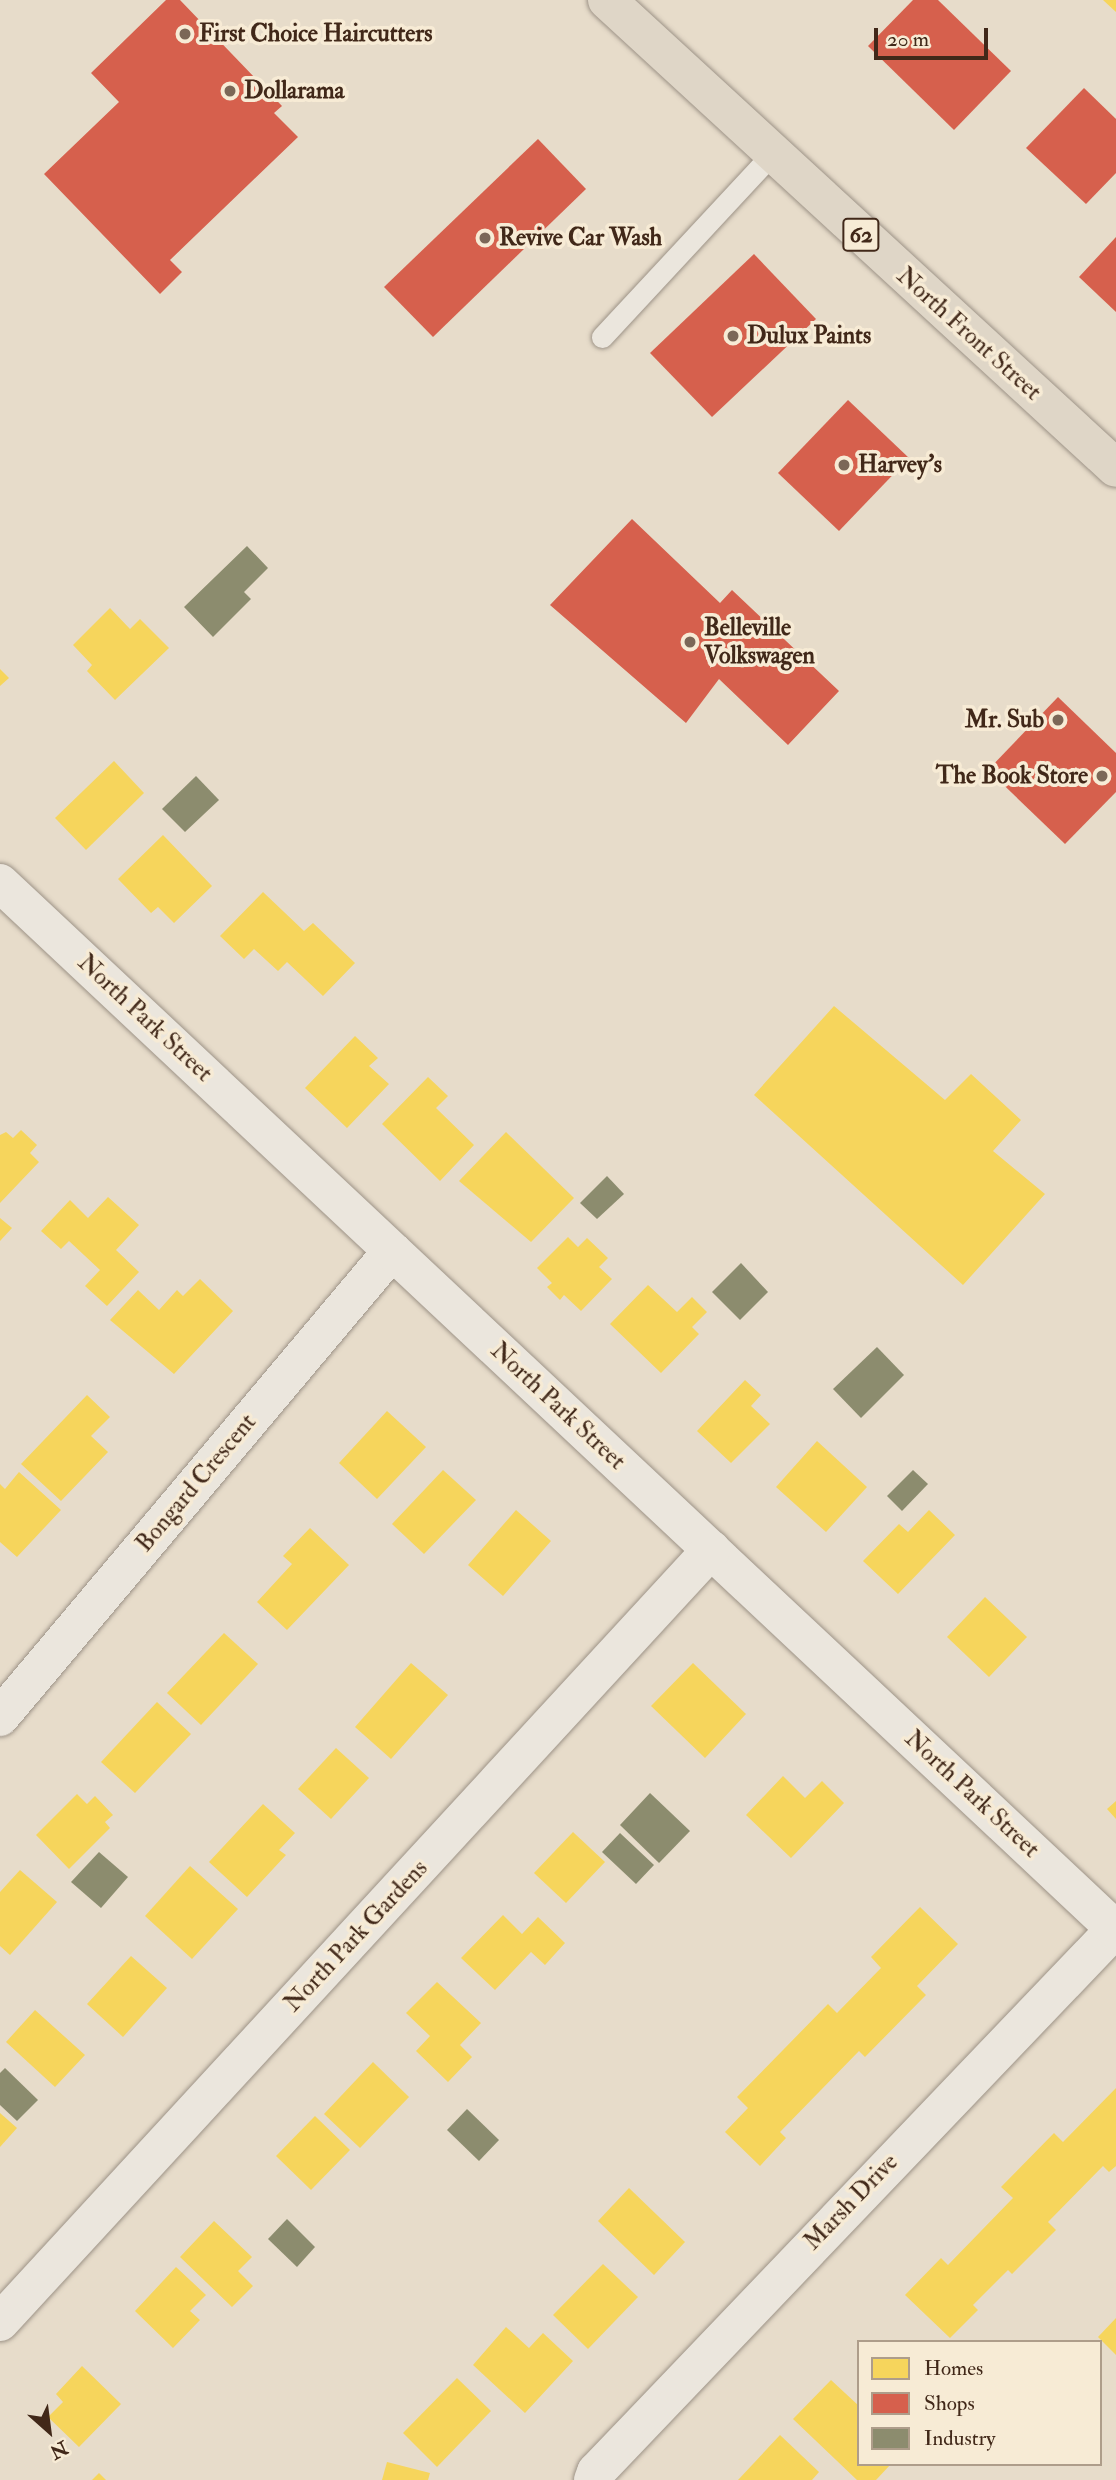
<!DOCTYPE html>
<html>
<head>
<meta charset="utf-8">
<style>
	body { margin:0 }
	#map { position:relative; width:1116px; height:2480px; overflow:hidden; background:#e7dcca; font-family:"IM FELL Double Pica",serif }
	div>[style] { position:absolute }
	.homes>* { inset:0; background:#f6d55c }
	.shops>* { inset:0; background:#d6604d }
	.industry>* { inset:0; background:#8c8c6e }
	.roads { filter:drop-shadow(0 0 2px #9d9387) drop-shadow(0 0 2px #9d9387) }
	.service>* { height:21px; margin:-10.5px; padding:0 10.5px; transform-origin:10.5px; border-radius:10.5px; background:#ebe6dd }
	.minor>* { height:38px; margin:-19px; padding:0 19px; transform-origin:19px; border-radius:19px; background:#ebe6dd }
	.tertiary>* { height:38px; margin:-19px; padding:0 19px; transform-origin:19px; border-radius:19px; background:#ebe6dd }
	.primary>* { height:38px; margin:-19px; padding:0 19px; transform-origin:19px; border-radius:19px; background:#dfd6c7 }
	.dots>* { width:19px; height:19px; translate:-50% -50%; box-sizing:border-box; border:4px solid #f7ebd5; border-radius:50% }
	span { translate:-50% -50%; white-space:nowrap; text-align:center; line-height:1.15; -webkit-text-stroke:7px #f7ebd5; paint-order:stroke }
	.shield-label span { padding:2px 5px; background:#f7ebd5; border:2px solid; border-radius:5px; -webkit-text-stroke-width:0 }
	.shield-label { font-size:23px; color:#412819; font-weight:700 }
	.poi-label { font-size:24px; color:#412819; font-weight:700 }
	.left { translate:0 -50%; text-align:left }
	.right { translate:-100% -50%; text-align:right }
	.street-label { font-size:24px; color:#412819 }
	.legend { position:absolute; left:857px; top:2340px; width:245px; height:126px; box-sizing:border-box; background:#f7ebd5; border:2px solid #ae9d8a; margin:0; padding:9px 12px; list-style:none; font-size:21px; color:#412819 }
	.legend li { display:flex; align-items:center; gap:14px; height:35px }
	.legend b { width:35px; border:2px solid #ae9d8a }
	.north { position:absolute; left:14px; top:2396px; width:70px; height:70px; -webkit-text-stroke:5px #f7ebd5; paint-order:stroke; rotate:152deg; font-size:19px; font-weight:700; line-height:28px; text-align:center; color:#412819 }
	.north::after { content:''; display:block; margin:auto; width:24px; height:32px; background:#412819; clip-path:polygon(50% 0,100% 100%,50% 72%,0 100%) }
	.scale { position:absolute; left:874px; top:28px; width:114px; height:32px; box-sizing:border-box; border:4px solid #412819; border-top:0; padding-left:9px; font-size:21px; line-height:24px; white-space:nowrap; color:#412819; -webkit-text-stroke:5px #f7ebd5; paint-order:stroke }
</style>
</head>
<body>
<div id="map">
	<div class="homes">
		<i style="clip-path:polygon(1103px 0,1116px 0,1116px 12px)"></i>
		<i style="clip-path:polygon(110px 608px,130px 629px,140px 619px,169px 648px,115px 700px,87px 671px,92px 665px,73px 645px)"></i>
		<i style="clip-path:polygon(0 669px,9px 678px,0 686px)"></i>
		<i style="clip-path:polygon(114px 761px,144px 793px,86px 850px,55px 818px)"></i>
		<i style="clip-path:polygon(163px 835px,212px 886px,174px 923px,158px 907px,151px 913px,118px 879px)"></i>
		<i style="clip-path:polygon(263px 892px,304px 931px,313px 923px,355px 963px,323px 996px,287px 962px,278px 971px,254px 949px,244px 959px,220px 936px)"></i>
		<i style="clip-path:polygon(834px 1006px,945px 1100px,971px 1074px,1021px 1120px,993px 1151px,1045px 1194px,963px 1285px,754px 1095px)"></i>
		<i style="clip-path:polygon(355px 1036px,378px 1058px,369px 1066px,389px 1084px,347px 1128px,305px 1088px)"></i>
		<i style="clip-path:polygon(428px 1077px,448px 1096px,436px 1108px,474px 1145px,440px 1181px,382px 1124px)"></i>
		<i style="clip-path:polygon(21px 1130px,37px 1145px,30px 1153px,39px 1162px,0 1203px,0 1135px,6px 1132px,13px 1138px)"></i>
		<i style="clip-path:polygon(506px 1132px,574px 1198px,531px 1242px,459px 1181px)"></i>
		<i style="clip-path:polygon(108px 1197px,139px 1225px,116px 1250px,139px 1272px,107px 1306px,85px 1286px,100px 1270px,69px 1241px,61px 1249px,41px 1231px,70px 1200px,88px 1218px)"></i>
		<i style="clip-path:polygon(0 1218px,12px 1228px,0 1241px)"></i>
		<i style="clip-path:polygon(568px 1237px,578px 1247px,587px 1238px,608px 1258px,599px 1267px,612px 1279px,581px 1311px,564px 1295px,560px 1300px,547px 1287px,552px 1283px,537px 1268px)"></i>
		<i style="clip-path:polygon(200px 1279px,233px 1311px,174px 1374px,110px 1320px,138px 1290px,159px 1310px,177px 1290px,183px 1296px)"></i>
		<i style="clip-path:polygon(648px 1285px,677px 1312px,692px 1297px,707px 1312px,692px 1327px,699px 1334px,661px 1373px,610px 1324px)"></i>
		<i style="clip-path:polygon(745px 1380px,761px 1395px,751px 1406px,770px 1424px,731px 1463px,697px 1431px)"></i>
		<i style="clip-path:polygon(87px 1395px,110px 1417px,91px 1436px,108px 1452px,61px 1501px,21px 1464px)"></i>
		<i style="clip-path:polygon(387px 1411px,426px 1447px,377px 1499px,339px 1463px)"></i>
		<i style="clip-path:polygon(817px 1441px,867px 1487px,826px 1532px,776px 1487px)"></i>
		<i style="clip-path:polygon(443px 1470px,476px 1500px,424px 1554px,392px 1524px)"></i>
		<i style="clip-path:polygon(19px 1472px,61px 1510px,17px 1557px,0 1542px,0 1484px,5px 1489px)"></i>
		<i style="clip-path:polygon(516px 1510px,551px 1541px,503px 1596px,468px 1565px)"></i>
		<i style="clip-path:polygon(929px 1510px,955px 1535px,898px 1594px,863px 1561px,899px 1524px,908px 1532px)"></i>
		<i style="clip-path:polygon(310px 1528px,349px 1565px,287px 1630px,257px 1602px,292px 1564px,283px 1556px)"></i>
		<i style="clip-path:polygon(985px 1597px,1027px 1637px,989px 1677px,947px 1637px)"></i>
		<i style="clip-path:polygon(224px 1633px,258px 1664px,201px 1725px,167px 1693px)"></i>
		<i style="clip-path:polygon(411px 1663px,448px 1695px,391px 1759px,355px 1727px)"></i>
		<i style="clip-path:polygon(693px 1663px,746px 1714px,705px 1758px,651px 1706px)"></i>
		<i style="clip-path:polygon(157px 1702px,191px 1734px,135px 1793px,101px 1762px)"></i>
		<i style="clip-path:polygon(336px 1748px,369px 1778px,331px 1819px,298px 1789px)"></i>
		<i style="clip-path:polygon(783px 1776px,805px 1798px,822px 1781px,844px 1803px,791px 1858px,746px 1815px)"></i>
		<i style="clip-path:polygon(77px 1794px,87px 1804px,95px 1796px,113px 1815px,105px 1822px,110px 1828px,69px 1869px,36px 1835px)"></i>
		<i style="clip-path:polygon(1116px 1801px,1116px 1819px,1107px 1809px)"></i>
		<i style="clip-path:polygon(263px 1804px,295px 1833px,279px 1850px,286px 1855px,247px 1897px,209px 1862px)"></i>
		<i style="clip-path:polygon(573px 1832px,605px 1862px,566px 1903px,534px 1873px)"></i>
		<i style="clip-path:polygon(190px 1866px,238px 1909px,192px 1959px,145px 1916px)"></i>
		<i style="clip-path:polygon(20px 1870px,57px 1902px,10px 1955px,0 1946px,0 1892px)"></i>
		<i style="clip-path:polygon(920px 1907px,958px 1944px,917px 1986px,926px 1995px,865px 2057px,859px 2051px,780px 2132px,786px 2138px,760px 2166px,725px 2132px,748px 2108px,737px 2097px,828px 2004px,837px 2013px,881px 1968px,871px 1957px)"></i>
		<i style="clip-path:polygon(503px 1915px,522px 1934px,538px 1917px,565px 1943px,545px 1965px,531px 1952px,495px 1990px,461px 1958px)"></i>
		<i style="clip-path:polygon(131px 1956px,167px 1988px,123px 2037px,87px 2004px)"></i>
		<i style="clip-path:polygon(437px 1982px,481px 2023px,460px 2045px,472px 2057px,448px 2082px,416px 2051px,430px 2036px,406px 2013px)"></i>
		<i style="clip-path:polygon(35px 2010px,85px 2055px,55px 2087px,6px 2042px)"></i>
		<i style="clip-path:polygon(373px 2062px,409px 2097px,360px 2148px,324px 2114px)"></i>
		<i style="clip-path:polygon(1116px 2088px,1116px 2166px,1109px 2172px,1103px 2166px,1048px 2222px,1056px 2230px,1012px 2274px,1008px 2270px,973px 2305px,978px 2310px,950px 2338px,905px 2295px,941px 2258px,948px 2265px,1013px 2198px,1001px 2187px,1054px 2133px,1063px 2142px)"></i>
		<i style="clip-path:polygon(0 2113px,17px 2128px,0 2147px)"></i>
		<i style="clip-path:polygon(315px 2116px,350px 2150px,311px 2190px,276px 2156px)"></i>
		<i style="clip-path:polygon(629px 2188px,685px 2242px,654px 2275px,598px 2221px)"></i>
		<i style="clip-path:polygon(214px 2221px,252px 2257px,238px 2271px,253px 2286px,232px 2307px,180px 2257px)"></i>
		<i style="clip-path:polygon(603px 2264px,638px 2297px,588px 2349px,553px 2315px)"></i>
		<i style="clip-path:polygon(176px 2267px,206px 2295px,190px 2311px,200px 2320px,173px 2348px,135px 2311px)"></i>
		<i style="clip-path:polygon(1116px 2318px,1116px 2355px,1098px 2337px)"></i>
		<i style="clip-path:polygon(506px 2327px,529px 2348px,543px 2333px,573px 2361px,525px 2413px,473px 2365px)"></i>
		<i style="clip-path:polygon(82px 2366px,121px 2404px,79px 2447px,48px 2417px,63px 2402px,56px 2394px)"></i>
		<i style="clip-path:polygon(457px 2378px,491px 2411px,437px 2467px,403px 2433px)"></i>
		<i style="clip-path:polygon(831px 2380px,859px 2406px,859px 2464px,891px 2464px,876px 2480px,857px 2480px,793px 2419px)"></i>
		<i style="clip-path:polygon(780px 2435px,819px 2472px,812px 2480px,738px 2480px)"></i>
		<i style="clip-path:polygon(387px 2462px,430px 2473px,428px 2480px,382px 2480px)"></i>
		<i style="clip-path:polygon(99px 2473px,106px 2480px,92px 2480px)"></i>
	</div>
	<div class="shops">
		<i style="clip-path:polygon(166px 0,180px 0,282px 106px,274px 113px,298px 137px,170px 260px,182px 272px,160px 294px,44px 174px,119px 102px,91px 73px)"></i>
		<i style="clip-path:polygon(913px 0,938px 0,1011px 71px,954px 130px,868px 46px)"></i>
		<i style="clip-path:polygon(1084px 88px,1116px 119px,1116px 173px,1086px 204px,1026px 148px)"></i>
		<i style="clip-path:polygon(538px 139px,586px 189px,433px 337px,384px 287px)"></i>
		<i style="clip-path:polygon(1116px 237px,1116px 312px,1079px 277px)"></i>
		<i style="clip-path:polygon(754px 254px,816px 319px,712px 417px,650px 353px)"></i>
		<i style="clip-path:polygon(848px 400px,909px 458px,839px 531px,778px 473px)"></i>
		<i style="clip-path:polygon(632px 519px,720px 603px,732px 590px,839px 691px,788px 745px,719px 679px,686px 723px,550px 605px)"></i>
		<i style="clip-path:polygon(1058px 697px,1116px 753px,1116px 792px,1065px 844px,988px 770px)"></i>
	</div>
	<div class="industry">
		<i style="clip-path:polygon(247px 546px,268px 568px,244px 592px,251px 599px,213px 637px,184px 607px)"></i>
		<i style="clip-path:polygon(196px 776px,219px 800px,185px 832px,162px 809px)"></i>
		<i style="clip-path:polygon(607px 1176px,624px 1194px,597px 1219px,580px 1203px)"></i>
		<i style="clip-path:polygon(741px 1263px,768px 1292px,740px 1320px,712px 1292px)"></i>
		<i style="clip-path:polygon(877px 1347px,904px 1375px,861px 1418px,833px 1389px)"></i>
		<i style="clip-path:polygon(913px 1470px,928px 1484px,902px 1511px,887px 1496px)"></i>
		<i style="clip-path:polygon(650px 1793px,690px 1831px,659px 1863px,620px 1825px)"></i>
		<i style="clip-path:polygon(620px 1833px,654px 1865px,636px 1884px,602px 1852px)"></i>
		<i style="clip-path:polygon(99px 1852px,128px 1877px,101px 1908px,71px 1882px)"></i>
		<i style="clip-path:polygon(5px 2068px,38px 2100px,17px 2121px,0 2105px,0 2073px)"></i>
		<i style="clip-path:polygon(467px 2109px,499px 2140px,479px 2161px,447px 2130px)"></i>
		<i style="clip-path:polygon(287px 2219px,315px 2247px,297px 2267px,268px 2239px)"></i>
	</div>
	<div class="roads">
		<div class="service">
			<i style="left:602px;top:337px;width:250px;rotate:-47.1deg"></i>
		</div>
		<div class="minor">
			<i style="left:0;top:1717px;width:609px;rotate:-49.93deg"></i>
			<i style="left:593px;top:2480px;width:9px;rotate:-69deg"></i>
			<i style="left:596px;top:2472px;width:751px;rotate:-46.29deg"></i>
		</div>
		<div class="tertiary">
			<i style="left:0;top:883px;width:1530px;rotate:43.17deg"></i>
			<i style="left:0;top:2322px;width:1050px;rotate:-47.36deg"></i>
		</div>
		<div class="primary">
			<i style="left:607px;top:0;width:691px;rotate:42.6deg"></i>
		</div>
	</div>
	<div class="dots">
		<i style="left:185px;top:34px;background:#7b6757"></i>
		<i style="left:230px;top:91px;background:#7b6757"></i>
		<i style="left:485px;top:238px;background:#7b6757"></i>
		<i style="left:733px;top:336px;background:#7b6757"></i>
		<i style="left:844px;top:465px;background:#7b6757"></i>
		<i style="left:690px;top:642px;background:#7b6757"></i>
		<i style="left:1058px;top:720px;background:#7b6757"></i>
		<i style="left:1102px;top:776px;background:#7b6757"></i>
	</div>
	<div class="shield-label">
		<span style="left:861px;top:235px">62</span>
	</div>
	<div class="poi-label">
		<span class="left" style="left:199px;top:34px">First Choice Haircutters</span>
		<span class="left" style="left:244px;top:91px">Dollarama</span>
		<span class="left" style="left:499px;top:238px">Revive Car Wash</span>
		<span class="left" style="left:747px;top:336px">Dulux Paints</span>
		<span class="left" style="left:858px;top:465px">Harvey's</span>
		<span class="left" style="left:704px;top:642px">Belleville<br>Volkswagen</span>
		<span class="right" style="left:1044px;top:720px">Mr. Sub</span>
		<span class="right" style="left:1088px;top:776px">The Book Store</span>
	</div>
	<div class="street-label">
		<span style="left:969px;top:334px;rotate:42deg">North Front Street</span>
		<span style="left:145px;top:1018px;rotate:43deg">North Park Street</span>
		<span style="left:558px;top:1406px;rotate:43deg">North Park Street</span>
		<span style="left:196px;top:1483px;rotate:-50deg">Bongard Crescent</span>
		<span style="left:972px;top:1794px;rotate:43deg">North Park Street</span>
		<span style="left:356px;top:1936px;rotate:-47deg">North Park Gardens</span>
		<span style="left:851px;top:2202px;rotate:-46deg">Marsh Drive</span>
	</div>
	<ul class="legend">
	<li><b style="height:19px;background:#f6d55c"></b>Homes</li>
	<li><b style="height:19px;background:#d6604d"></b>Shops</li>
	<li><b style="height:19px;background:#8c8c6e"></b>Industry</li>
	</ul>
	<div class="north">N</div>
	<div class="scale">20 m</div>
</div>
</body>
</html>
